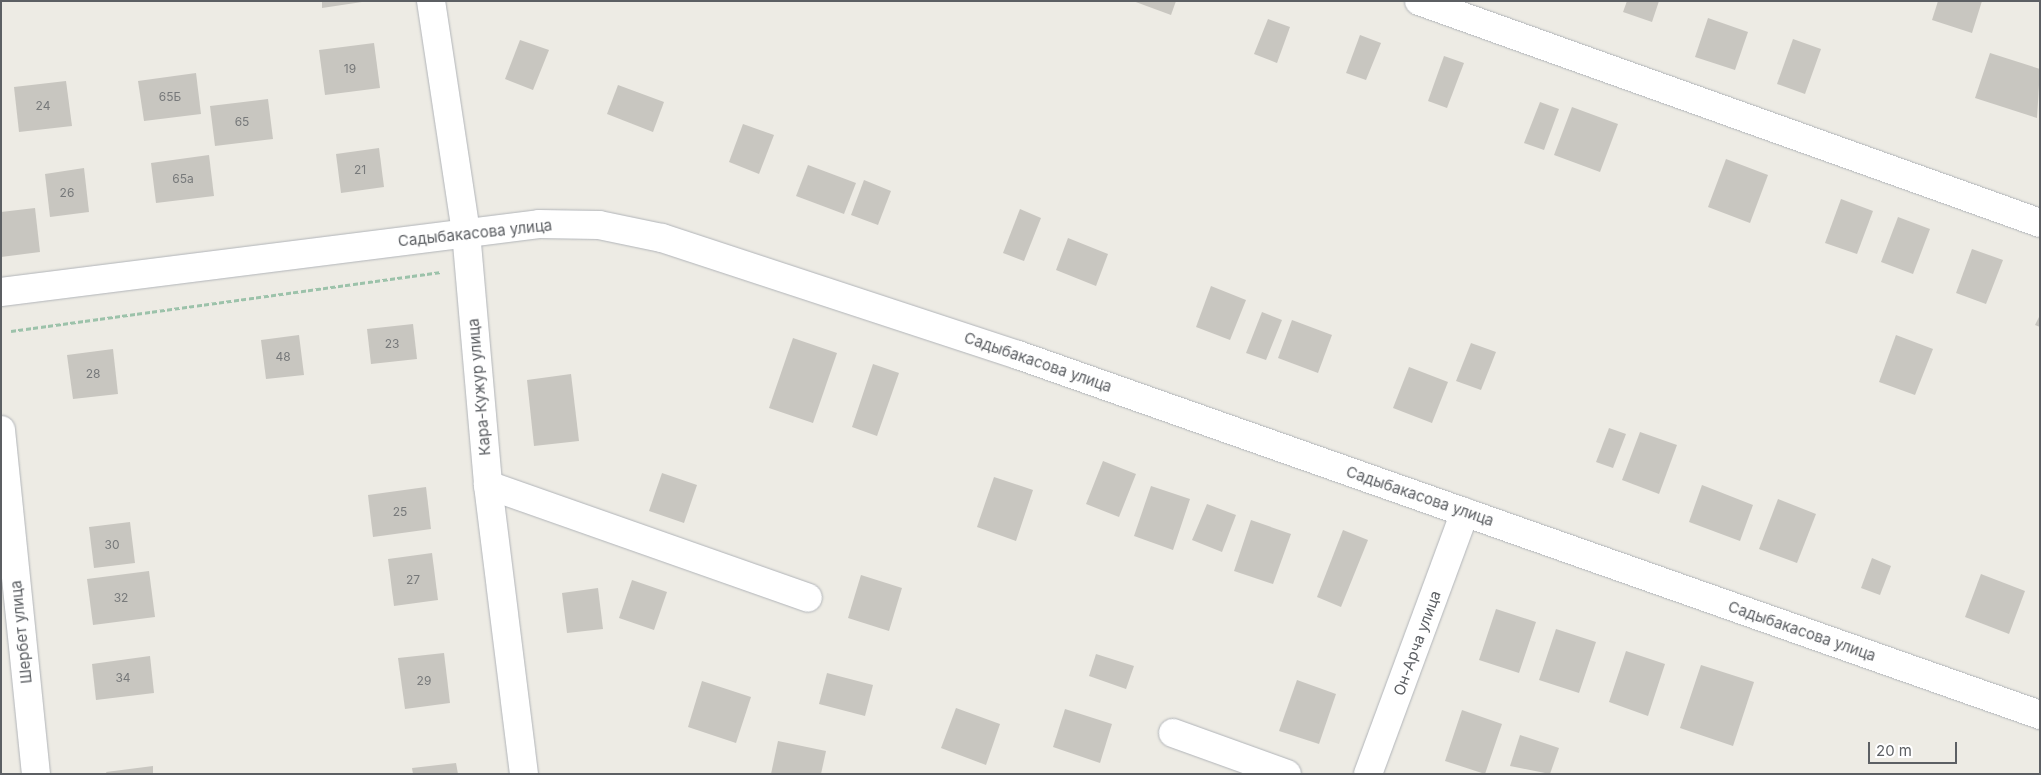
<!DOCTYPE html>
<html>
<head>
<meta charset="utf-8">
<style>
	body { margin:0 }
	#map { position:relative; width:2041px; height:775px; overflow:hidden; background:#edebe4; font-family:Inter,sans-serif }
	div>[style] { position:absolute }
	.building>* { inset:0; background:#c8c6c0 }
	.path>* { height:3px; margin-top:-1.5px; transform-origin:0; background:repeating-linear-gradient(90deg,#9cc2aa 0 5px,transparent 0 7.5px) }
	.roads { filter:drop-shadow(0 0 1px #b1b4b8) drop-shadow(0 0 1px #b1b4b8) }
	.minor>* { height:28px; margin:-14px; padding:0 14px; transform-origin:14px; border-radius:14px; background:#fff }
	span { translate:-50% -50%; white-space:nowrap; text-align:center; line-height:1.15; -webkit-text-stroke:4.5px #fff; paint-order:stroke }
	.number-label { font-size:12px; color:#77797a }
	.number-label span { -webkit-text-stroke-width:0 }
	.street-label { font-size:15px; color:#5c5f63 }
	.frame { position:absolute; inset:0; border:2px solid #5c5f63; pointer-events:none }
	.scale { position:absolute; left:1868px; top:742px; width:89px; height:22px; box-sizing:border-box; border:2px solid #5c5f63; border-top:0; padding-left:6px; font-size:15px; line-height:18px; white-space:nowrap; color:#5c5f63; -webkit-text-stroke:4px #fff; paint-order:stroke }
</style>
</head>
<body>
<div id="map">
	<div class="building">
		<i style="clip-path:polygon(322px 1px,362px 1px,362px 2px,322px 8px)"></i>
		<i style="clip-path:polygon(1133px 1px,1176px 1px,1171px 15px)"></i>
		<i style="clip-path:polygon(1627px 1px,1659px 1px,1652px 22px,1623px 12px)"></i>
		<i style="clip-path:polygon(1938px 1px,1982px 1px,1972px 33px,1932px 20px)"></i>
		<i style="clip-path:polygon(1708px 18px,1748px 32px,1735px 70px,1695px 57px)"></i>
		<i style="clip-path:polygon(1268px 19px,1290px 27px,1277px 63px,1254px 54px)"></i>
		<i style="clip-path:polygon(1360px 35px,1381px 43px,1366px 80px,1346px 73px)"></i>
		<i style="clip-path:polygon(1793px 39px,1821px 49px,1805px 94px,1777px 84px)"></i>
		<i style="clip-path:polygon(520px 40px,549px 50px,533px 90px,505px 79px)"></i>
		<i style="clip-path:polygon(374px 43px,380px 88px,325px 95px,319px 50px)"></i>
		<i style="clip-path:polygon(1990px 53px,2040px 69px,2037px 118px,1975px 98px)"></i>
		<i style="clip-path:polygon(1444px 56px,1464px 63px,1447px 108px,1428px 101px)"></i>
		<i style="clip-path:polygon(196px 73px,201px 114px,144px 121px,138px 81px)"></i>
		<i style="clip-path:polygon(66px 81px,72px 126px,19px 132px,14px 87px)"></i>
		<i style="clip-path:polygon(618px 85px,664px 102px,653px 132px,607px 114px)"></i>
		<i style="clip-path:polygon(268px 99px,273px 139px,215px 146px,210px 106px)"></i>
		<i style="clip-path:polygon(1540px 102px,1559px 109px,1544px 150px,1524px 143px)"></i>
		<i style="clip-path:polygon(1572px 107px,1618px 124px,1600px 172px,1554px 155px)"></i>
		<i style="clip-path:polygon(743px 124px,774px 135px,759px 174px,729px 162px)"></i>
		<i style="clip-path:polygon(379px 148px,384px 187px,341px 193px,336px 154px)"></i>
		<i style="clip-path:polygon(209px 155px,214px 196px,156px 203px,151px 163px)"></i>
		<i style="clip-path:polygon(1726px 159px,1768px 175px,1750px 223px,1708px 207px)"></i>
		<i style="clip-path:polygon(808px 165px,856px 183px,844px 214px,796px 196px)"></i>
		<i style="clip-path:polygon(84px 168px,89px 212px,50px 217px,45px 174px)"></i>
		<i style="clip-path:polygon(864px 180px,891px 191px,878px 225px,851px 215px)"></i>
		<i style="clip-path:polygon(1841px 199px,1873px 211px,1857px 254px,1825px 243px)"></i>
		<i style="clip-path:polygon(35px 208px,40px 252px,1px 257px,1px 212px)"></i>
		<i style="clip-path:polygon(1020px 209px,1041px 218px,1024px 261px,1003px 253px)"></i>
		<i style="clip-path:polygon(1898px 217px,1930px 229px,1913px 274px,1881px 262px)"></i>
		<i style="clip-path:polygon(1068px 238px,1108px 254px,1096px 286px,1056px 270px)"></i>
		<i style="clip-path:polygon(1972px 249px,2003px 260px,1986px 304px,1956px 293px)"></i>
		<i style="clip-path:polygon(1211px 286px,1246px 300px,1230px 340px,1196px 327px)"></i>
		<i style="clip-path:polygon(1262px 312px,1282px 320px,1266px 360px,1246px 353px)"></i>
		<i style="clip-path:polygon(2040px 315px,2040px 327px,2035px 325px)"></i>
		<i style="clip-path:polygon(1292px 320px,1332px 335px,1318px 373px,1278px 358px)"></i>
		<i style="clip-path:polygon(413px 324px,417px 359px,371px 364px,367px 329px)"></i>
		<i style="clip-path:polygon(299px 335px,304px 375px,266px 379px,261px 340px)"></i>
		<i style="clip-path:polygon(1896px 335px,1933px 349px,1915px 395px,1879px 382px)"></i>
		<i style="clip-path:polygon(793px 338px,837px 353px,813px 423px,769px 408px)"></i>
		<i style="clip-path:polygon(1471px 343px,1496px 352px,1481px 390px,1456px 381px)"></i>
		<i style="clip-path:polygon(113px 349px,118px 394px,73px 399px,67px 355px)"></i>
		<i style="clip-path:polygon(873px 364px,899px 373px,877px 436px,852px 427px)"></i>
		<i style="clip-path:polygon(1409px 367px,1448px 382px,1432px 423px,1393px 408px)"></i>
		<i style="clip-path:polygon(571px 374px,579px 441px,534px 446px,527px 380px)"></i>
		<i style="clip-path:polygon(1609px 428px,1626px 434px,1613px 468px,1596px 462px)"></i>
		<i style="clip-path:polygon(1640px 432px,1677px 445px,1659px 494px,1622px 480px)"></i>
		<i style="clip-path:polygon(1103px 461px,1136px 474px,1119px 517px,1086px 504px)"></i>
		<i style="clip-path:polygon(662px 473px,697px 485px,684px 523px,649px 511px)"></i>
		<i style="clip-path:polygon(994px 477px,1033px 490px,1016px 541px,977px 527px)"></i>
		<i style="clip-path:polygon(1702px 485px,1753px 505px,1740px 541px,1689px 522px)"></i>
		<i style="clip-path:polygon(1151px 486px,1190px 499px,1173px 550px,1134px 536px)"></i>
		<i style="clip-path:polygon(426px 487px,431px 529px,373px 537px,368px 495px)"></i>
		<i style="clip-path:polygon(1778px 499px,1816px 514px,1797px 563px,1759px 549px)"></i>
		<i style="clip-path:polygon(1207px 504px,1236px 515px,1222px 552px,1192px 540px)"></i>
		<i style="clip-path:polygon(1251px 520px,1291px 534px,1273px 584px,1234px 571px)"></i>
		<i style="clip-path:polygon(130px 522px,135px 563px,94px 568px,89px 527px)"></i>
		<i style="clip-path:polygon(1343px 530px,1368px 540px,1341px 607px,1317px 597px)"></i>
		<i style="clip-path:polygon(432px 553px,438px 600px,394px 606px,388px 559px)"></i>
		<i style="clip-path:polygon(1872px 558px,1891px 566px,1880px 595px,1861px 588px)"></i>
		<i style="clip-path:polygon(149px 571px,155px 617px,93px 625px,87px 579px)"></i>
		<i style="clip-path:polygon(1981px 574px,2025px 591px,2009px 634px,1965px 617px)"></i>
		<i style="clip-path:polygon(861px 575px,902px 588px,889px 631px,848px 618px)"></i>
		<i style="clip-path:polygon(632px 580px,667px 592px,654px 630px,619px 618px)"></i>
		<i style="clip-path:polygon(598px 588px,603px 629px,567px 633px,562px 593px)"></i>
		<i style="clip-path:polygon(1496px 609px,1536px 622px,1519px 673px,1479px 660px)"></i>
		<i style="clip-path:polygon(1556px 629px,1596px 642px,1579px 693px,1539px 680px)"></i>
		<i style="clip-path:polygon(1626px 651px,1665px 664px,1648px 716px,1609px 702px)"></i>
		<i style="clip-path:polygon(444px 653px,450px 703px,405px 709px,398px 658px)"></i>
		<i style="clip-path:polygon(1096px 654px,1134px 666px,1126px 689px,1089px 676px)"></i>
		<i style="clip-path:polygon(150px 656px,154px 693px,96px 700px,92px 664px)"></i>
		<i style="clip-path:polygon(1701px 665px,1754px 682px,1733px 746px,1680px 728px)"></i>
		<i style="clip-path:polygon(827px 673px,873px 685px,865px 716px,819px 704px)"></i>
		<i style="clip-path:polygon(1297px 680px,1336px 694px,1319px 744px,1279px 731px)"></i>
		<i style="clip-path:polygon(702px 681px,751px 697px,736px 743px,688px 727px)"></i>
		<i style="clip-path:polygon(956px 708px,1000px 724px,986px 765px,941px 748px)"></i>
		<i style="clip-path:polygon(1065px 709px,1112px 724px,1100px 763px,1053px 747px)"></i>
		<i style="clip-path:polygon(1462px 710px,1502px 724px,1485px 774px,1445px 761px)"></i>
		<i style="clip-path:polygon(1520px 735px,1559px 748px,1550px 774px,1510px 766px)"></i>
		<i style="clip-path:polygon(778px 741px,826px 751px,821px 774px,771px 774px)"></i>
		<i style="clip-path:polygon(456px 763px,458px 774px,413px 774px,412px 768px)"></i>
		<i style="clip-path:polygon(153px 766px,153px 774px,107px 774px,106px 772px)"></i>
	</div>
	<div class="path">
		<i style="left:11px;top:331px;width:434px;rotate:-7.8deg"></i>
	</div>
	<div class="roads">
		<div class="minor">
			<i style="left:431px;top:1px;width:234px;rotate:81.4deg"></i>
			<i style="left:466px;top:232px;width:254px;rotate:85deg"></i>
			<i style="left:488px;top:485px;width:291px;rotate:82.9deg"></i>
			<i style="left:1419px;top:1px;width:659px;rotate:19.67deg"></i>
			<i style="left:1px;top:292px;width:542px;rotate:-7.2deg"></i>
			<i style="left:539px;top:224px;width:60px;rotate:1deg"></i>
			<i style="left:599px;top:225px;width:64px;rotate:11.7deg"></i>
			<i style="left:662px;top:238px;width:375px;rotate:18.2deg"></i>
			<i style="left:1018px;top:355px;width:1084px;rotate:19.4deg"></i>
			<i style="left:1px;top:430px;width:346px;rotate:84.2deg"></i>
			<i style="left:488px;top:485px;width:339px;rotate:19.4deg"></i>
			<i style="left:1173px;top:733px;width:121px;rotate:19.8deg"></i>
			<i style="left:1368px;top:774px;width:279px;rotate:-69.7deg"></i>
		</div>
	</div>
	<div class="number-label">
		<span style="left:350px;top:69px">19</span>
		<span style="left:170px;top:97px">65Б</span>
		<span style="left:43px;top:106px">24</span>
		<span style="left:242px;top:122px">65</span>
		<span style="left:360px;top:170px">21</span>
		<span style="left:183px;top:179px">65а</span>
		<span style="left:67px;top:193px">26</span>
		<span style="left:392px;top:344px">23</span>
		<span style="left:283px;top:357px">48</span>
		<span style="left:93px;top:374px">28</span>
		<span style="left:400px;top:512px">25</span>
		<span style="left:112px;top:545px">30</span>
		<span style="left:413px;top:580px">27</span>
		<span style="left:121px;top:598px">32</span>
		<span style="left:123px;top:678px">34</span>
		<span style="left:424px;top:681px">29</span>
	</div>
	<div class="street-label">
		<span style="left:475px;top:233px;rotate:-6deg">Садыбакасова улица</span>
		<span style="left:1038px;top:362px;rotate:19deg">Садыбакасова улица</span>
		<span style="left:479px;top:387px;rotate:-95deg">Кара-Кужур улица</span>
		<span style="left:1420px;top:496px;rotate:19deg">Садыбакасова улица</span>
		<span style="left:1802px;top:631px;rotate:19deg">Садыбакасова улица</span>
		<span style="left:21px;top:632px;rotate:-96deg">Шербет улица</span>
		<span style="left:1417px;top:643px;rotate:-70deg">Он-Арча улица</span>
	</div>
	<div class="frame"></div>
	<div class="scale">20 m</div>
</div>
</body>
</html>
